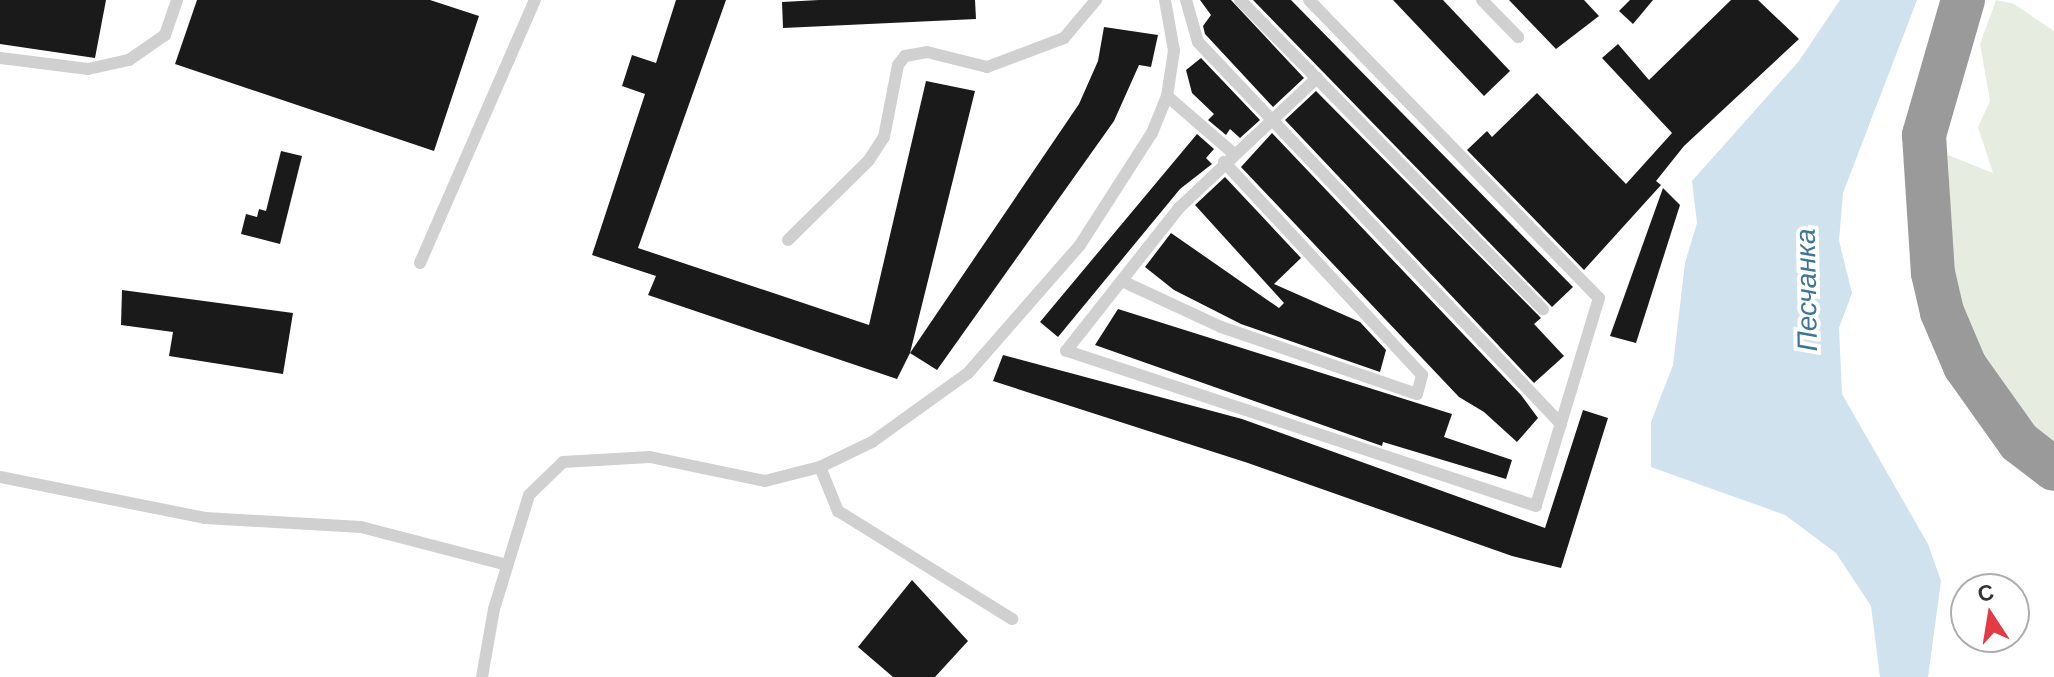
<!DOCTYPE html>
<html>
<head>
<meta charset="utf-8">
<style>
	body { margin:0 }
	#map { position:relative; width:2054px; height:677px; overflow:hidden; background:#fff; font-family:Barlow,sans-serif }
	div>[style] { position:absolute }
	.green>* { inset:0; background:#e6ecdf }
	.water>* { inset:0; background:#cfe2ee }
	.building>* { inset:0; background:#1a1a1a }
	.lane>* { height:12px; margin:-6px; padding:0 6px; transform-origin:6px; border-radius:6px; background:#d0d0d0 }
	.highway>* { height:44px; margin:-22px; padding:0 22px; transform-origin:22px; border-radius:22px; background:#9a9a9a }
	span { translate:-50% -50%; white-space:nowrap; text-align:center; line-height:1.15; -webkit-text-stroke:8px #fff; paint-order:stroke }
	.water-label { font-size:28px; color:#3f7597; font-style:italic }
	.north { position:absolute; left:1950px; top:573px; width:80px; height:80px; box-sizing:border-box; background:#fff; border:2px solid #adadad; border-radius:50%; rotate:348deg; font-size:22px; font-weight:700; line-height:32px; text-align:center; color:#333 }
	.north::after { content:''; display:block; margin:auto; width:28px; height:36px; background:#e63946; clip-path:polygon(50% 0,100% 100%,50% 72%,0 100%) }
</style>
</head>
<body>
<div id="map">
	<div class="green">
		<i style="clip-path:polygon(1996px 0,2014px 4px,2054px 31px,2054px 445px,2026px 423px,1967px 332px,1954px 300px,1948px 155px,1993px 173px,1978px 127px,1990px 101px,1980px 44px)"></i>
	</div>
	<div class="water">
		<i style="clip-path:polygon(1840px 0,1917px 0,1843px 193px,1839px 241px,1852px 293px,1839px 328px,1842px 394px,1928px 544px,1941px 581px,1928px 677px,1880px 677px,1871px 606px,1836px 553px,1785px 515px,1651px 467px,1651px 422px,1673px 365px,1685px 263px,1697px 223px,1692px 181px,1799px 61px)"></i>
	</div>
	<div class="building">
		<i style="clip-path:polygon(0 0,106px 0,95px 58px,0 44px)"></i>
		<i style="clip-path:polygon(197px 0,430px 0,479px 16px,434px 151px,175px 64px)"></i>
		<i style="clip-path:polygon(676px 0,726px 0,638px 248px,869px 325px,926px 81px,975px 91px,910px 353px,897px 379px,648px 295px,656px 276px,592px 255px,645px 94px,622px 86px,632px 55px,656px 63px)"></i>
		<i style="clip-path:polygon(819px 0,975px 0,976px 19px,783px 28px,782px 2px)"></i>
		<i style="clip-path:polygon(1200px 0,1231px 0,1304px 78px,1273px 107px,1205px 34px,1203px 26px,1211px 15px)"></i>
		<i style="clip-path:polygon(1253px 0,1291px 0,1573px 287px,1552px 307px)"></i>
		<i style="clip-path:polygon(1393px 0,1443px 0,1510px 71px,1484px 96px)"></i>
		<i style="clip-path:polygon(1509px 0,1584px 0,1599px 16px,1556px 49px)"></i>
		<i style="clip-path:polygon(1630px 0,1653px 0,1633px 24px,1619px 11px)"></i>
		<i style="clip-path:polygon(1731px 0,1758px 0,1799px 39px,1684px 146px,1656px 181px,1661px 185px,1584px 270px,1467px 150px,1487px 131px,1492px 137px,1537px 93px,1626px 184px,1672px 133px,1602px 58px,1618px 44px,1649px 80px)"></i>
		<i style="clip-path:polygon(1104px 27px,1158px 35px,1151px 67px,1139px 65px,1114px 121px,937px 370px,910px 353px,1079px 104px,1098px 61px)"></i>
		<i style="clip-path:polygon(1201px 58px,1260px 120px,1240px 138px,1230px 129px,1226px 135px,1208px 120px,1214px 114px,1192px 93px,1186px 70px)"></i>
		<i style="clip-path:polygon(1316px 91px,1541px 318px,1534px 324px,1564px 356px,1534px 383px,1285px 120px)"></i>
		<i style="clip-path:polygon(1272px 133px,1521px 395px,1538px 418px,1517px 442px,1484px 412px,1459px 397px,1241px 167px)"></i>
		<i style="clip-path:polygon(1197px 134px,1214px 149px,1206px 158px,1212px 164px,1180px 189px,1058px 337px,1040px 322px)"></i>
		<i style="clip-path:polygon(281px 151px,302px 156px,280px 244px,241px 234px,246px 214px,257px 217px,259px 209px,266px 211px)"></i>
		<i style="clip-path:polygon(1225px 177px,1301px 258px,1274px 284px,1360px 322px,1386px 350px,1380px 372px,1241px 324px,1174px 290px,1145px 267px,1171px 233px,1279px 308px,1284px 303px,1195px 205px)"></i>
		<i style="clip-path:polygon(1663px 188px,1680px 205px,1636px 343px,1610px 336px)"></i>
		<i style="clip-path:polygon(122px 290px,293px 313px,283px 374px,169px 356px,173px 332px,121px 325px)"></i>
		<i style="clip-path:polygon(1118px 309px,1452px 414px,1444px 437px,1512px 460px,1506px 479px,1383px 442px,1382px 446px,1095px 345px)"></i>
		<i style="clip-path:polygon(1003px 355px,1242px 419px,1545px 528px,1583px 410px,1608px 418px,1561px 568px,1512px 556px,1248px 463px,993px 381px)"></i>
		<i style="clip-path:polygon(912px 580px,968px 641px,935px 677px,893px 677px,858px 647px)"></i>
	</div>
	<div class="lane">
		<i style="left:1186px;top:0;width:44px;rotate:74.1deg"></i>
		<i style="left:1198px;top:42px;width:527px;rotate:46.46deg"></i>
		<i style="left:1240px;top:0;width:433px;rotate:45.6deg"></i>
		<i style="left:1309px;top:0;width:416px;rotate:45.8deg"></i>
		<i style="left:1599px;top:298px;width:217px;rotate:106.9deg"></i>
		<i style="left:1536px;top:506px;width:495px;rotate:-161.7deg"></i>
		<i style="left:1066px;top:351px;width:182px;rotate:-51.7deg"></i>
		<i style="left:1179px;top:208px;width:190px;rotate:-43.3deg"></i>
		<i style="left:1482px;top:0;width:52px;rotate:45.8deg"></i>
		<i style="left:0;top:58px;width:89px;rotate:7.1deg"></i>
		<i style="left:88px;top:69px;width:42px;rotate:-12.4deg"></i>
		<i style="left:129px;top:60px;width:44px;rotate:-34.8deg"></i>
		<i style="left:165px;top:35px;width:37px;rotate:-71deg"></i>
		<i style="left:1167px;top:96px;width:87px;rotate:40.8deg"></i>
		<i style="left:788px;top:240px;width:114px;rotate:-44.6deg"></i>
		<i style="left:869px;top:160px;width:27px;rotate:-57deg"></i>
		<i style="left:884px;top:137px;width:73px;rotate:-79deg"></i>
		<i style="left:898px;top:65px;width:11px;rotate:-52deg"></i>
		<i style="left:905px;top:56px;width:22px;rotate:-10deg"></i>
		<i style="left:927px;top:52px;width:62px;rotate:14deg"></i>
		<i style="left:987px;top:67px;width:82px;rotate:-20.6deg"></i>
		<i style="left:1064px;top:38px;width:50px;rotate:-49.9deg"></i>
		<i style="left:420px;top:263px;width:287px;rotate:-66.4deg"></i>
		<i style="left:1122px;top:281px;width:109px;rotate:24.9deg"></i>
		<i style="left:1221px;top:327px;width:207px;rotate:18.9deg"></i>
		<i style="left:1417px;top:394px;width:20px;rotate:-75deg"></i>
		<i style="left:1422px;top:375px;width:291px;rotate:-132.9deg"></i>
		<i style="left:820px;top:467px;width:48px;rotate:67.8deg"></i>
		<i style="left:838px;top:511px;width:205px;rotate:31.8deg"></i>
		<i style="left:0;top:477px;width:209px;rotate:11.3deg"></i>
		<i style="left:205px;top:518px;width:156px;rotate:3.3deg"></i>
		<i style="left:361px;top:527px;width:151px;rotate:14.6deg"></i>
		<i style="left:482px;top:677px;width:69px;rotate:-80deg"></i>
		<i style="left:494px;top:609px;width:119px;rotate:-72.9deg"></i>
		<i style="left:529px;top:495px;width:47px;rotate:-44.1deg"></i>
		<i style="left:563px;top:462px;width:87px;rotate:-3.3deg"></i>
		<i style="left:650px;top:457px;width:117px;rotate:11.8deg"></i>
		<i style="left:765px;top:481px;width:57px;rotate:-14.3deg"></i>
		<i style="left:820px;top:467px;width:58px;rotate:-25.7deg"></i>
		<i style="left:872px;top:442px;width:118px;rotate:-35.7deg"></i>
		<i style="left:968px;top:373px;width:170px;rotate:-48.8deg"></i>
		<i style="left:1080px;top:245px;width:133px;rotate:-57.3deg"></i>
		<i style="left:1152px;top:133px;width:40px;rotate:-68deg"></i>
		<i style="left:1167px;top:96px;width:46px;rotate:-81.2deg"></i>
		<i style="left:1174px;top:51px;width:52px;rotate:-100deg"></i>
	</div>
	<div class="highway">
		<i style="left:1963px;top:0;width:141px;rotate:106.1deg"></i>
		<i style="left:1924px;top:135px;width:138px;rotate:86.3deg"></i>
		<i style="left:1933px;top:273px;width:40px;rotate:77deg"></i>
		<i style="left:1942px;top:312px;width:59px;rotate:66.9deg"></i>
		<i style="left:1965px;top:366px;width:93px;rotate:54.6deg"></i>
		<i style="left:2019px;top:442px;width:44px;rotate:37.6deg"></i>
	</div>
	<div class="water-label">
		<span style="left:1805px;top:290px;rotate:-91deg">Песчанка</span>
	</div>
	<div class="north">С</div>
</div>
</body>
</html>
